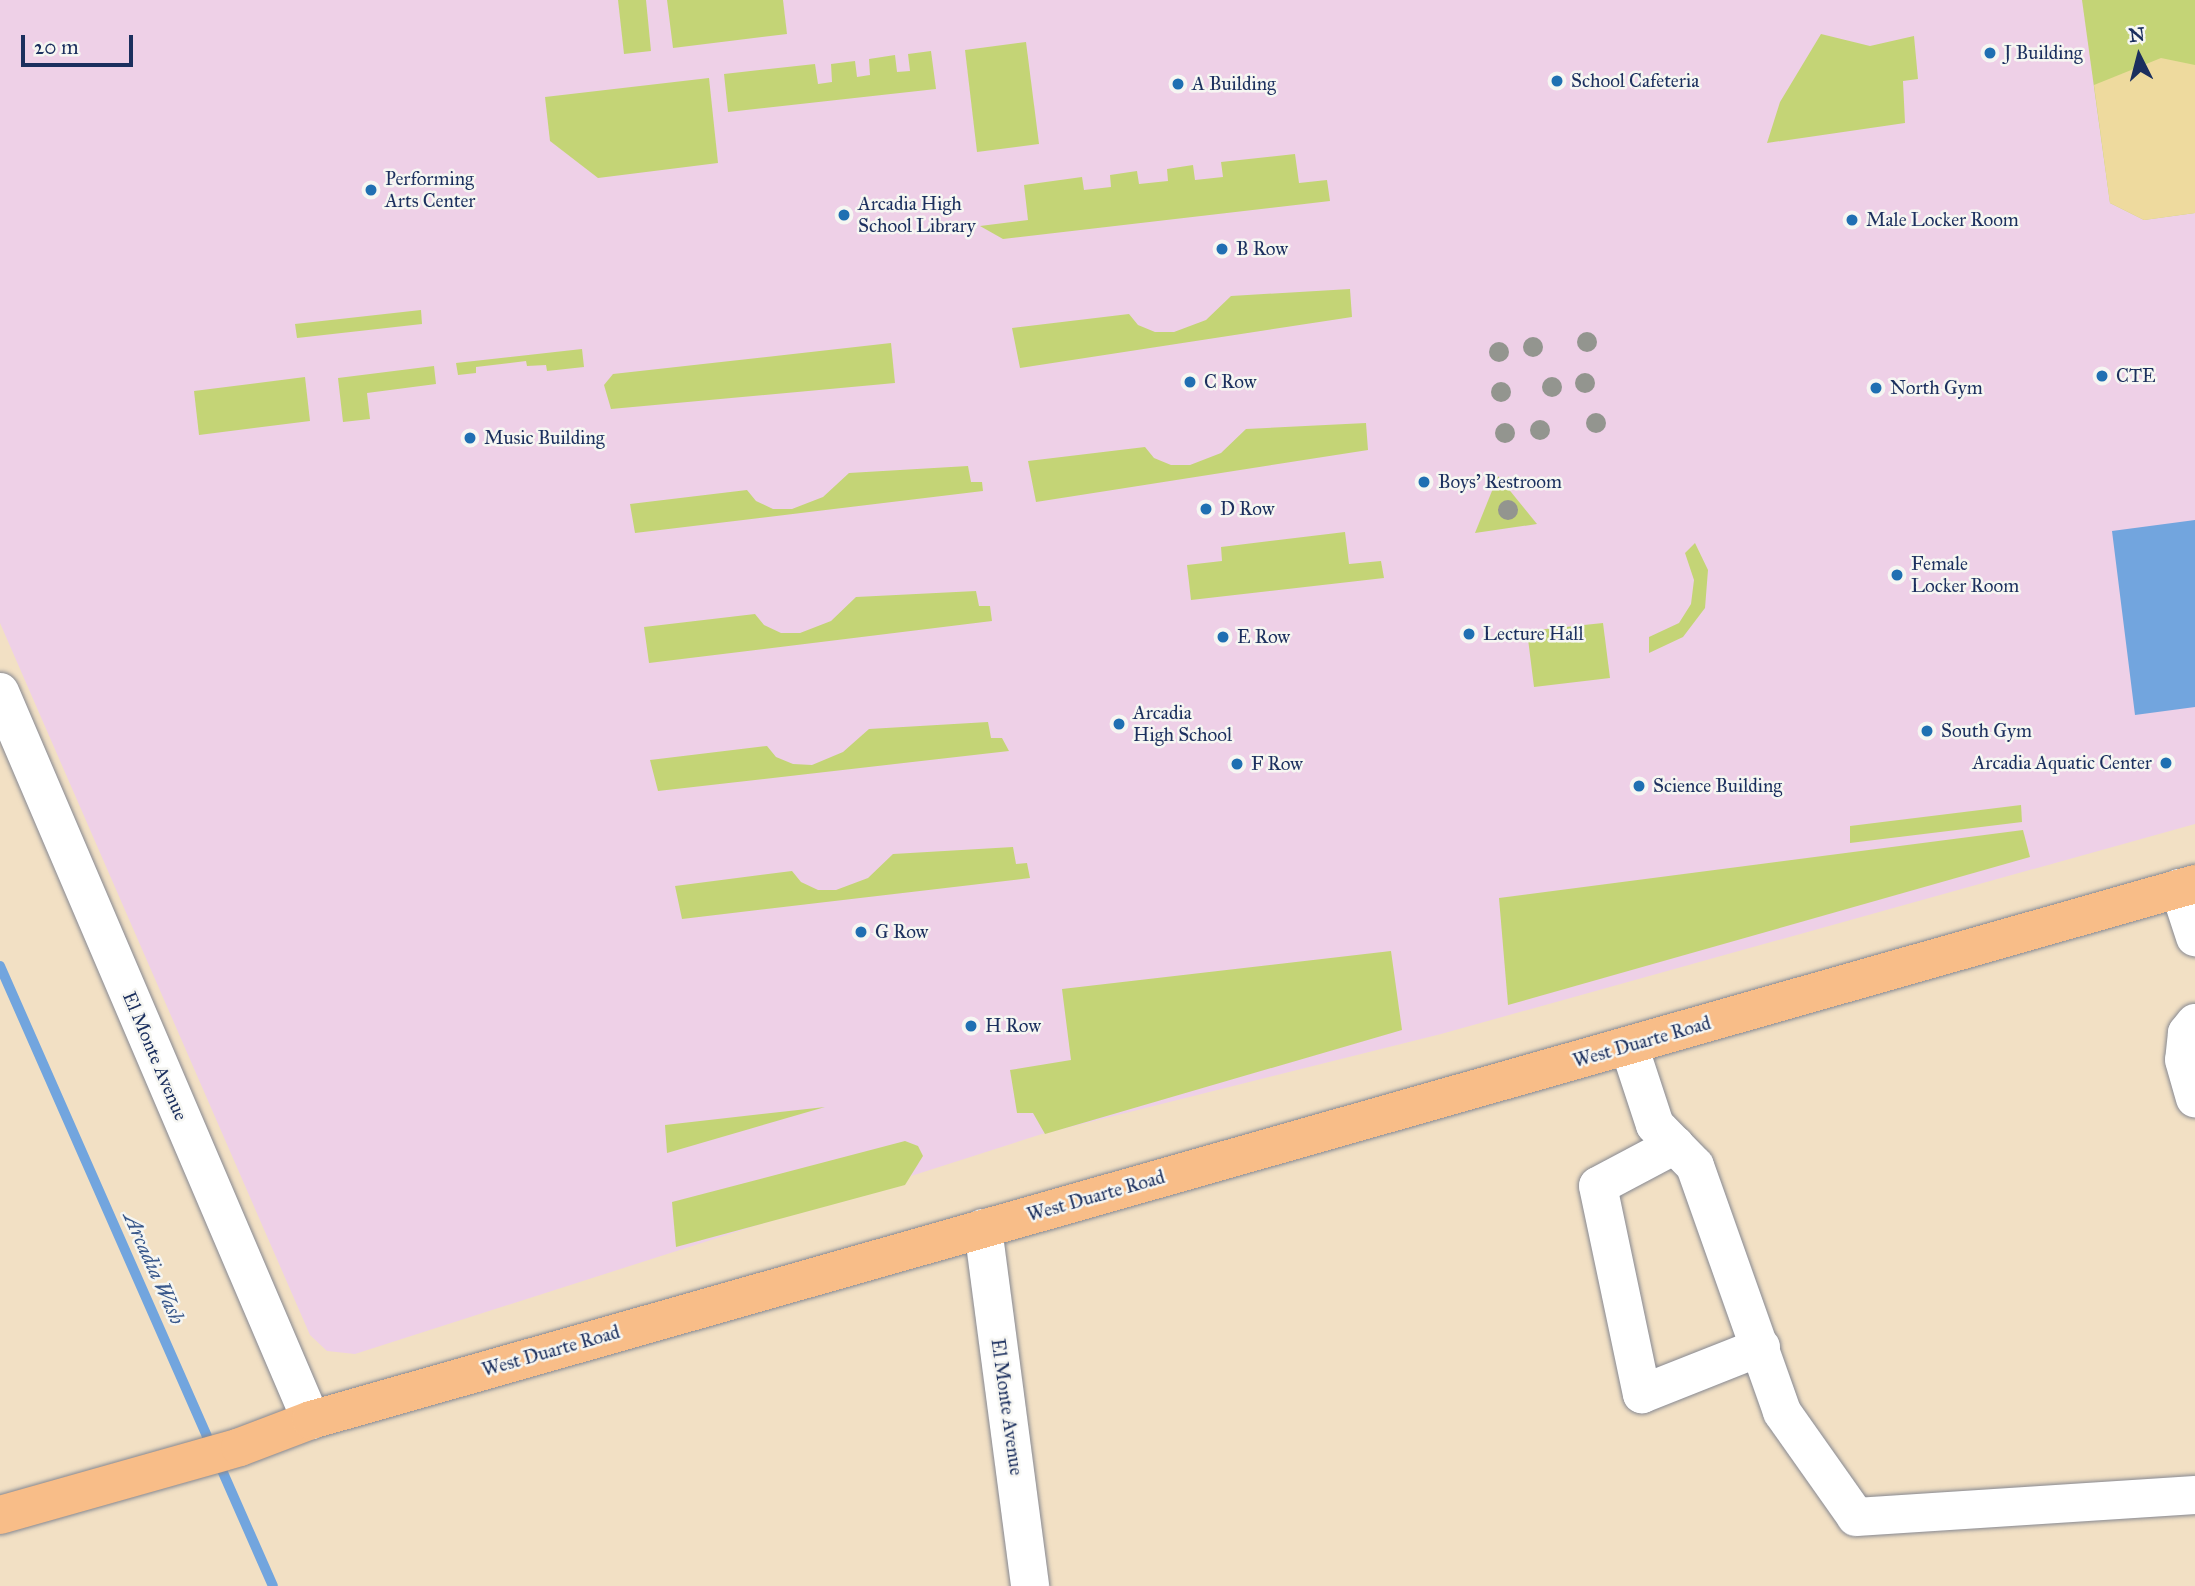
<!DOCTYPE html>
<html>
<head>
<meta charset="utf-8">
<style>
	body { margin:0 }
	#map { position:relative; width:2195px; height:1586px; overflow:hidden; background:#f2e0c4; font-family:"IM FELL Great Primer",serif }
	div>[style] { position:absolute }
	.built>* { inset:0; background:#eed0e7 }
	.green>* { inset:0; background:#c4d476 }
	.sand>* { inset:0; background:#eeda9e }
	.water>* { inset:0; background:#72a5de }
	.stream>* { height:10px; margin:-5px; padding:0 5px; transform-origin:5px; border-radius:5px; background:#72a5de }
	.roads { filter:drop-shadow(0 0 2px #868891) drop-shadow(0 0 2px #868891) }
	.minor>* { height:38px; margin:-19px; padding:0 19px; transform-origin:19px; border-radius:19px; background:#fff }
	.major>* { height:38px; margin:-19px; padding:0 19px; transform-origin:19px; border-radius:19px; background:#f8bd88 }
	.trees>* { width:20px; height:20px; margin:-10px; border-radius:50%; background:#93958f }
	.dots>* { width:19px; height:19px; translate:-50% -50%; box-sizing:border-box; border:4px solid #f6f6f2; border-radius:50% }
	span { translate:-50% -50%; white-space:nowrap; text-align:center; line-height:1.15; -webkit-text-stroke:5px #f6f6f2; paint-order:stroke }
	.poi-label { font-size:19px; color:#1b2f5e }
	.left { translate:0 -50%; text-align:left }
	.right { translate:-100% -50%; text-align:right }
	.street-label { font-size:19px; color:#1b2f5e }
	.water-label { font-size:21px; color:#39588b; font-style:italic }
	.north { position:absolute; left:2104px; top:21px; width:70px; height:70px; -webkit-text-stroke:5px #f6f6f2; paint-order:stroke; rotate:354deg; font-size:19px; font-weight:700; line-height:28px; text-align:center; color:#1b2f5e }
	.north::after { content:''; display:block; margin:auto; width:24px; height:32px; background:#1b2f5e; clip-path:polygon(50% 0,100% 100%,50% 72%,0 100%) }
	.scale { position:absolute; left:21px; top:35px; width:112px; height:32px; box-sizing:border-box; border:4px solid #1b2f5e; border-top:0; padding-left:9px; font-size:21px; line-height:24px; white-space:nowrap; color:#1b2f5e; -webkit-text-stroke:5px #f6f6f2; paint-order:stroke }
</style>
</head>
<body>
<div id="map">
	<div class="built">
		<i style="clip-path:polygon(0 0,2195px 0,2195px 824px,1441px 1034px,1042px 1134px,355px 1354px,327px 1351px,310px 1335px,0 623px)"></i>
	</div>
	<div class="green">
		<i style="clip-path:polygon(618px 0,646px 0,651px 51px,624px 54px)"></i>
		<i style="clip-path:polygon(667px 0,783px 0,787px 34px,673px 48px)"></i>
		<i style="clip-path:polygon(2082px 0,2195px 0,2195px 213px,2144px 220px,2110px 203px)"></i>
		<i style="clip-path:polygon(1821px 34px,1870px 46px,1914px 36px,1918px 79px,1903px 81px,1905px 123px,1767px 143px,1780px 102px)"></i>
		<i style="clip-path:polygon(1026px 42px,1039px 144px,977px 152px,965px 50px)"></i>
		<i style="clip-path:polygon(931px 51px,936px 89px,728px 112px,724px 74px,815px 64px,818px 84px,832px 82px,831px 64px,855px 61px,857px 77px,870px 75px,869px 59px,895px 55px,897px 72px,910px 71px,908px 54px)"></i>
		<i style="clip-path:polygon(709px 78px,718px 163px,598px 178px,550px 141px,545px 97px)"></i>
		<i style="clip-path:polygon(1295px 154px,1299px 183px,1327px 180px,1330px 201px,1003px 239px,980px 226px,1028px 220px,1024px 185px,1082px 177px,1084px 190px,1111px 187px,1110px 175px,1137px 171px,1139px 184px,1168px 181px,1167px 169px,1193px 165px,1195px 180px,1223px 177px,1221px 162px)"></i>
		<i style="clip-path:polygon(1350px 289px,1352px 317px,1020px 368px,1012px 328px,1129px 314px,1138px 325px,1155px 332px,1174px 332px,1206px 320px,1231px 296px)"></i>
		<i style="clip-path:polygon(421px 310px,422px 324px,297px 338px,295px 324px)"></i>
		<i style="clip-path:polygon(891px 343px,895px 383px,611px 409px,604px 385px,613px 374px)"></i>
		<i style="clip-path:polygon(582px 349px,584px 367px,547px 371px,546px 365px,527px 366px,526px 361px,476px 367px,476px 373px,458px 375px,456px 363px)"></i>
		<i style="clip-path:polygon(434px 366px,436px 384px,367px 393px,370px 419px,343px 422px,338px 378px)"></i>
		<i style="clip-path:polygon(305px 377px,310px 421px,199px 435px,194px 391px)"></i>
		<i style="clip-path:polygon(1366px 423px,1368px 450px,1036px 502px,1028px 461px,1145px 447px,1154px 458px,1171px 465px,1190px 465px,1221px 453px,1246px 429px)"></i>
		<i style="clip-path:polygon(968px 466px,971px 482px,982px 482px,983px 491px,635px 533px,630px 504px,747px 490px,756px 501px,773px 509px,792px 509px,823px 497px,849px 473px)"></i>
		<i style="clip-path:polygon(1498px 476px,1537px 524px,1475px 533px)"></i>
		<i style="clip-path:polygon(1345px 532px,1349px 564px,1381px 561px,1384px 578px,1191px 600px,1187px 565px,1222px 561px,1221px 547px)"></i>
		<i style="clip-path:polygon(1695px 543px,1708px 570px,1705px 608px,1683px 637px,1649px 653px,1649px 637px,1679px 623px,1691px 604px,1694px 580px,1685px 553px)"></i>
		<i style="clip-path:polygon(976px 591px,979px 606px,990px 606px,992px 621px,649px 663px,644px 627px,755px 614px,764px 625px,781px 633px,800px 633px,831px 621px,856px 597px)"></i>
		<i style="clip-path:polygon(1603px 623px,1610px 678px,1534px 687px,1527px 631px)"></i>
		<i style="clip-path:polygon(988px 722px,991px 738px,1002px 738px,1009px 751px,658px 791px,650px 760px,767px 746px,776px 757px,793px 764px,812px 765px,843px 752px,869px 729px)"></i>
		<i style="clip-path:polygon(2021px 805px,2022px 822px,1850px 843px,1850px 826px)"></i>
		<i style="clip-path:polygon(2023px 830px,2030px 857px,1508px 1005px,1499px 898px)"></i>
		<i style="clip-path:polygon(1013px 847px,1016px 864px,1027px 863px,1030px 878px,682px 919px,675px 886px,792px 871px,801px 882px,818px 890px,836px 890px,868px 878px,893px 854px)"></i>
		<i style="clip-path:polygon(1391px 951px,1402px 1030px,1045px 1134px,1033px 1113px,1017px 1113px,1010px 1070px,1071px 1060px,1062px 989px)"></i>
		<i style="clip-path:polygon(825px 1107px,667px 1153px,665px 1125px)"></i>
		<i style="clip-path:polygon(905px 1141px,918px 1146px,923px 1156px,905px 1185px,676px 1247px,672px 1202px)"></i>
	</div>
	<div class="sand">
		<i style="clip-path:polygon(2161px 58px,2195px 65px,2195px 213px,2144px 220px,2110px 203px,2094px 85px)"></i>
	</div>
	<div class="water">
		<i style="clip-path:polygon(2195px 520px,2195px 707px,2135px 715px,2112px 531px)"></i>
	</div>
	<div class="stream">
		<i style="left:0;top:966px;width:677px;rotate:66.24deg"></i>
	</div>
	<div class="roads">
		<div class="minor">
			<i style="left:0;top:692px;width:792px;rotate:66.87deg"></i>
			<i style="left:2179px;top:888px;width:52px;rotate:71.9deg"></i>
			<i style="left:2195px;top:1023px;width:13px;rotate:129deg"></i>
			<i style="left:2187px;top:1033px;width:27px;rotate:96deg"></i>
			<i style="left:2184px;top:1060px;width:40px;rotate:74deg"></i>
			<i style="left:1629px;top:1046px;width:83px;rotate:71.8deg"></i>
			<i style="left:1655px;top:1125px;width:57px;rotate:45.7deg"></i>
			<i style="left:1695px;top:1166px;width:261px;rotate:70.5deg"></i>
			<i style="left:1782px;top:1412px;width:128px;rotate:54.8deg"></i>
			<i style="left:1856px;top:1517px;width:340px;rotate:-3.7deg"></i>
			<i style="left:1675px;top:1145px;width:87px;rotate:152deg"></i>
			<i style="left:1598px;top:1186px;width:213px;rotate:78.1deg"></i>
			<i style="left:1642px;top:1394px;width:128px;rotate:-21.6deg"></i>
			<i style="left:983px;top:1228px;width:361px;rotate:82.5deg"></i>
		</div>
		<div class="major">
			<i style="left:0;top:1515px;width:249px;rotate:-15.8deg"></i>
			<i style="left:240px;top:1447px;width:76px;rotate:-20.8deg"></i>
			<i style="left:311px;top:1420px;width:1959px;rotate:-15.88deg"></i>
		</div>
	</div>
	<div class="trees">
		<i style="left:1587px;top:342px"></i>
		<i style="left:1533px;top:347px"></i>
		<i style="left:1499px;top:352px"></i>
		<i style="left:1585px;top:383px"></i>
		<i style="left:1552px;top:387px"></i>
		<i style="left:1501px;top:392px"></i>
		<i style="left:1596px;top:423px"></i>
		<i style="left:1540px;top:430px"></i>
		<i style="left:1505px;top:433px"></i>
		<i style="left:1508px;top:510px"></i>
	</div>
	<div class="dots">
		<i style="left:1990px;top:53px;background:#1f6fb2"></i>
		<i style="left:1557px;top:81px;background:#1f6fb2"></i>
		<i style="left:1178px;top:84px;background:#1f6fb2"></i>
		<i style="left:371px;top:190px;background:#1f6fb2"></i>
		<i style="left:844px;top:215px;background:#1f6fb2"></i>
		<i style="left:1852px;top:220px;background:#1f6fb2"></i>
		<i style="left:1222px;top:249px;background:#1f6fb2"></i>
		<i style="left:2102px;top:376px;background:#1f6fb2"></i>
		<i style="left:1190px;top:382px;background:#1f6fb2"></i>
		<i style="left:1876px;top:388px;background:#1f6fb2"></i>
		<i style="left:470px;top:438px;background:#1f6fb2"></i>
		<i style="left:1424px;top:482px;background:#1f6fb2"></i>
		<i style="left:1206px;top:509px;background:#1f6fb2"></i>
		<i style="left:1897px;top:575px;background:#1f6fb2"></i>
		<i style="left:1469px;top:634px;background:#1f6fb2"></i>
		<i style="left:1223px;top:637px;background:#1f6fb2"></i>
		<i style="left:1119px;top:724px;background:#1f6fb2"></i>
		<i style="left:1927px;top:731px;background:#1f6fb2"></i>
		<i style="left:2166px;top:763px;background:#1f6fb2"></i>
		<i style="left:1237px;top:764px;background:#1f6fb2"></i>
		<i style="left:1639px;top:786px;background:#1f6fb2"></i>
		<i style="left:861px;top:932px;background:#1f6fb2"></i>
		<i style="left:971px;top:1026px;background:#1f6fb2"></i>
	</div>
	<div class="poi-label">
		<span class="left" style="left:2004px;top:53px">J Building</span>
		<span class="left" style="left:1571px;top:81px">School Cafeteria</span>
		<span class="left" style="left:1192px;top:84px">A Building</span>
		<span class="left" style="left:385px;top:190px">Performing<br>Arts Center</span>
		<span class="left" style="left:858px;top:215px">Arcadia High<br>School Library</span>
		<span class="left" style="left:1866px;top:220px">Male Locker Room</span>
		<span class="left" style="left:1236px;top:249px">B Row</span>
		<span class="left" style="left:2116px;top:376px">CTE</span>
		<span class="left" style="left:1204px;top:382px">C Row</span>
		<span class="left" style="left:1890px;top:388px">North Gym</span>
		<span class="left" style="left:484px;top:438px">Music Building</span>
		<span class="left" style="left:1438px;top:482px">Boys' Restroom</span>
		<span class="left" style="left:1220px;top:509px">D Row</span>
		<span class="left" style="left:1911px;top:575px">Female<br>Locker Room</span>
		<span class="left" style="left:1483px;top:634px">Lecture Hall</span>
		<span class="left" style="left:1237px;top:637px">E Row</span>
		<span class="left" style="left:1133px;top:724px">Arcadia<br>High School</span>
		<span class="left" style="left:1941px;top:731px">South Gym</span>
		<span class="right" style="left:2152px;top:763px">Arcadia Aquatic Center</span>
		<span class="left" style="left:1251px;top:764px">F Row</span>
		<span class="left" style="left:1653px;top:786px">Science Building</span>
		<span class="left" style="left:875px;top:932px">G Row</span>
		<span class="left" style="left:985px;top:1026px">H Row</span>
	</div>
	<div class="street-label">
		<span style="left:1642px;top:1042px;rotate:-16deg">West Duarte Road</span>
		<span style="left:155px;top:1056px;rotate:67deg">El Monte Avenue</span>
		<span style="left:1096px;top:1196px;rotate:-16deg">West Duarte Road</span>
		<span style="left:551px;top:1351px;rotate:-16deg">West Duarte Road</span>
		<span style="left:1007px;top:1407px;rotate:82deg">El Monte Avenue</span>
	</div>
	<div class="water-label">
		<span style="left:154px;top:1268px;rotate:66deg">Arcadia Wash</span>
	</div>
	<div class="north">N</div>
	<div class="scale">20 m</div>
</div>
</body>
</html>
